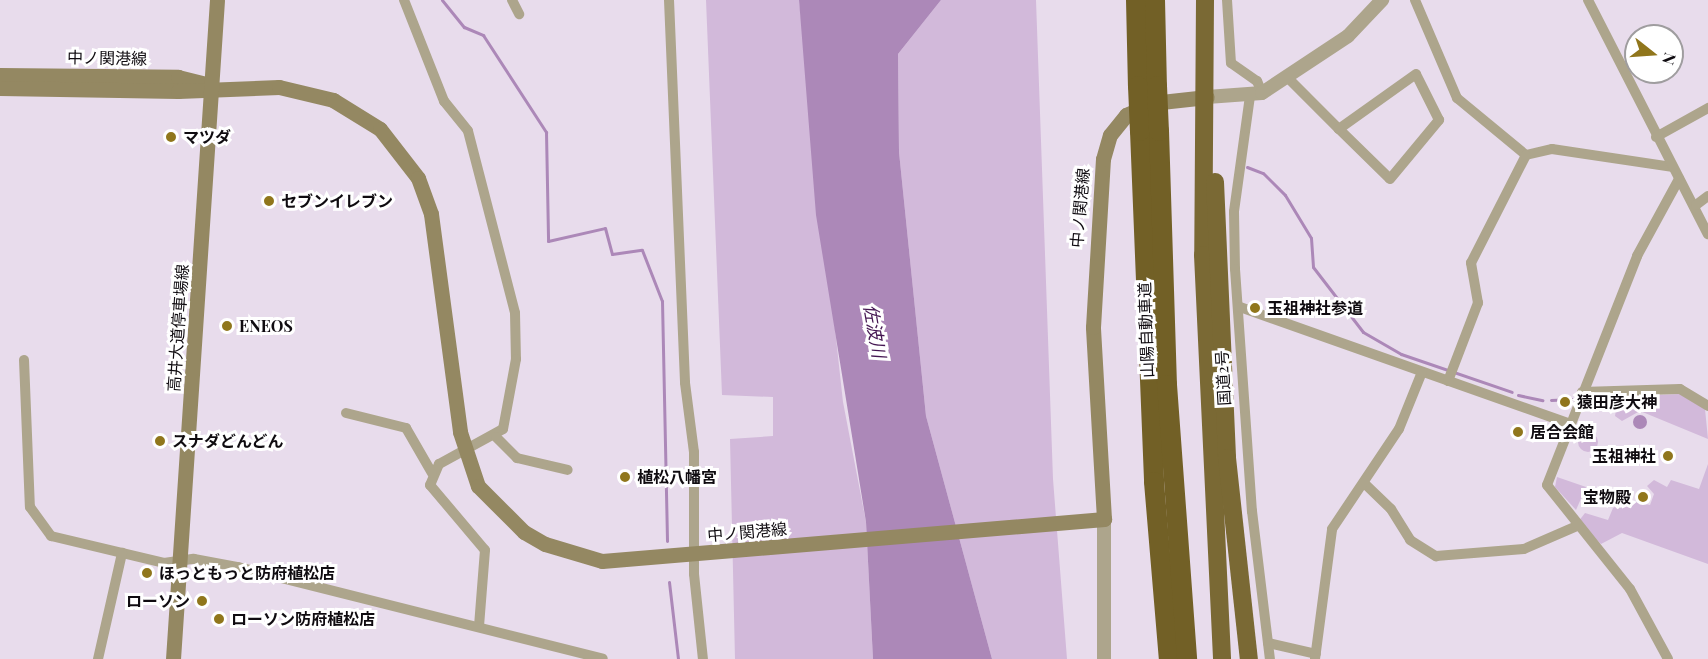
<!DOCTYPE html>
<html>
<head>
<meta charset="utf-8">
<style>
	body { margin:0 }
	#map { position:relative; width:1708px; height:659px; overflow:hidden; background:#e8dcec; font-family:"Playfair Display","Noto Sans JP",serif }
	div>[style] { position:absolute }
	.green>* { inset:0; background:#d2b9da }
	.round { border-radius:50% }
	.water>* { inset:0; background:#ac88b8 }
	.stream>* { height:3px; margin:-1.5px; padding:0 1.5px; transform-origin:1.5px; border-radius:1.5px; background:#ac88b8 }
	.minor>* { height:10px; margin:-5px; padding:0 5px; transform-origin:5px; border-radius:5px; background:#ada58c }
	.tertiary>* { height:14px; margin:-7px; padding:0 7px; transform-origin:7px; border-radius:7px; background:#ada58c }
	.secondary>* { height:15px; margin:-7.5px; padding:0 7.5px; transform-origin:7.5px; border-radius:7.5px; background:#948862 }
	.trunk>* { height:18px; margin:-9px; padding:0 9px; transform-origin:9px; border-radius:9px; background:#7a6934 }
	.motorway>* { height:20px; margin:-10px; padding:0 10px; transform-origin:10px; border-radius:10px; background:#726026 }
	.motorway-bridge>* { height:20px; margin:-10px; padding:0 10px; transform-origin:10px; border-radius:10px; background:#726026 }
	.dots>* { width:16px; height:16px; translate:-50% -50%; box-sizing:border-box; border:3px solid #fff; border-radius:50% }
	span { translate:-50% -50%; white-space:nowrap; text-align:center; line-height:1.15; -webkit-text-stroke:6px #fff; paint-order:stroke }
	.street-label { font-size:16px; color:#0f0b10 }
	.poi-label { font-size:16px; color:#0f0b10; font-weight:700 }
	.left { translate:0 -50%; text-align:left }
	.right { translate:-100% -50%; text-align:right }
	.water-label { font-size:18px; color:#451752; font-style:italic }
	.north { position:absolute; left:1624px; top:24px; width:60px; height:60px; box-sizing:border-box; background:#fff; border:2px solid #9f9d9f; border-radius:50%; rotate:107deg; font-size:16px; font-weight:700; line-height:24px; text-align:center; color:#0f0b10 }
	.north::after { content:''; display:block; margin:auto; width:21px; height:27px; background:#90761c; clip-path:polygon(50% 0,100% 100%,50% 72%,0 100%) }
</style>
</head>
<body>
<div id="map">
	<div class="green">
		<i style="clip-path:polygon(706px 0,799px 0,843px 402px,866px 522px,873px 659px,735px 659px,730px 439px,773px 436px,773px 397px,722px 395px)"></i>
		<i style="clip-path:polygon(941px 0,1036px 0,1053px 479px,1067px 659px,992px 659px,926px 416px,899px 152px,898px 54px)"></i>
		<i style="clip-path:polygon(1680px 394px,1705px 409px,1708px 439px,1640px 411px,1622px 421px,1615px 416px,1618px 397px)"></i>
		<i class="round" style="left:1578px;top:432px;width:20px;height:20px"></i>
		<i style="clip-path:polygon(1708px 464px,1708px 564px,1622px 533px,1601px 544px,1578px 522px,1585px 513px,1608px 520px,1613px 508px,1628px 500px,1650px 505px,1654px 494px,1647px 486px,1654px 480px,1667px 487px,1671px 480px,1699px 489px)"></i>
		<i style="clip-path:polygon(1557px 477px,1586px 487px,1576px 510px,1555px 487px)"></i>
	</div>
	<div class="water">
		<i style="clip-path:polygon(799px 0,941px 0,898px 54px,899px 152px,926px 416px,992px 659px,873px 659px,866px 522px,816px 215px)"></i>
		<i class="round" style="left:1633px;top:415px;width:14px;height:14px"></i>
	</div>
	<div class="stream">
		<i style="left:442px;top:0;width:35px;rotate:51deg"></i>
		<i style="left:464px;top:27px;width:21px;rotate:23deg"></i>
		<i style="left:483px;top:35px;width:116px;rotate:57deg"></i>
		<i style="left:546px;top:132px;width:109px;rotate:88.9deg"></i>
		<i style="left:548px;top:241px;width:58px;rotate:-12.8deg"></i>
		<i style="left:605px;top:228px;width:27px;rotate:75deg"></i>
		<i style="left:612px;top:254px;width:30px;rotate:-8deg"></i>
		<i style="left:642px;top:250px;width:55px;rotate:68.6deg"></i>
		<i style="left:662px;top:301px;width:240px;rotate:88.8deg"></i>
		<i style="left:1247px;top:167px;width:17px;rotate:21deg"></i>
		<i style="left:1263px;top:173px;width:31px;rotate:45deg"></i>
		<i style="left:1285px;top:195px;width:50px;rotate:58.8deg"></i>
		<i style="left:1311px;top:238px;width:29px;rotate:86deg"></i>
		<i style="left:1313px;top:267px;width:82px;rotate:52.4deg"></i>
		<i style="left:1363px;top:332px;width:44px;rotate:30.1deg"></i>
		<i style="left:1401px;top:354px;width:117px;rotate:18.9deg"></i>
		<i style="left:1518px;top:395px;width:25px;rotate:12deg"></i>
		<i style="left:1551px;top:400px;width:21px;rotate:-3deg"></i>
		<i style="left:669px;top:582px;width:78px;rotate:83.3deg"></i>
	</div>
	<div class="minor">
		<i style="left:404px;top:0;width:109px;rotate:68.4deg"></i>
		<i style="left:444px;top:101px;width:38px;rotate:51deg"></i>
		<i style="left:468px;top:131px;width:188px;rotate:75.5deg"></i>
		<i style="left:515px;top:313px;width:46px;rotate:88.8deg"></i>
		<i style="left:516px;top:359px;width:71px;rotate:100.5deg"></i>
		<i style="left:503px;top:429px;width:73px;rotate:151.3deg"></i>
		<i style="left:439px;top:464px;width:23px;rotate:113deg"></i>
		<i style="left:430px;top:485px;width:85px;rotate:49.8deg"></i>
		<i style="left:485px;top:550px;width:76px;rotate:94.5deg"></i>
		<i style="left:512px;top:0;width:16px;rotate:63deg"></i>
		<i style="left:669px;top:0;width:383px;rotate:87.6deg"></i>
		<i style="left:685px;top:383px;width:70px;rotate:82.6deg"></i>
		<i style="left:694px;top:452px;width:122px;rotate:90deg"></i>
		<i style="left:694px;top:574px;width:85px;rotate:84deg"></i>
		<i style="left:1227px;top:0;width:63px;rotate:86.4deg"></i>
		<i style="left:1231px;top:63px;width:32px;rotate:35deg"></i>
		<i style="left:1257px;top:81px;width:13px;rotate:67deg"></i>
		<i style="left:1415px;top:0;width:107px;rotate:66.8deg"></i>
		<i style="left:1457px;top:98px;width:89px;rotate:39.6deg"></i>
		<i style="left:1526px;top:155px;width:27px;rotate:-13deg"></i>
		<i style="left:1552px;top:149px;width:121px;rotate:8.5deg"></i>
		<i style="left:1588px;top:0;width:263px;rotate:62.9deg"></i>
		<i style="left:1288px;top:78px;width:72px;rotate:45deg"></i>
		<i style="left:1339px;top:129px;width:71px;rotate:44.4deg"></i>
		<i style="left:1390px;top:179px;width:77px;rotate:-50.3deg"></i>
		<i style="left:1439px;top:120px;width:51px;rotate:-116.6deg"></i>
		<i style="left:1416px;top:74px;width:95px;rotate:144.5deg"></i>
		<i style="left:1250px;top:96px;width:117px;rotate:97.9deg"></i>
		<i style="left:1234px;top:212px;width:57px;rotate:89deg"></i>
		<i style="left:1235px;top:269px;width:243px;rotate:86deg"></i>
		<i style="left:1252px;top:511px;width:149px;rotate:83.1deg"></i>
		<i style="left:1656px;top:137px;width:60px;rotate:-29.1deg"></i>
		<i style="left:1696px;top:205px;width:15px;rotate:-37deg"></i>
		<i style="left:1240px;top:307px;width:347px;rotate:19.5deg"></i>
		<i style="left:24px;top:360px;width:147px;rotate:87.7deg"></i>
		<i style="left:30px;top:507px;width:36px;rotate:54deg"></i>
		<i style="left:51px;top:536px;width:116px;rotate:13.4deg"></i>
		<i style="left:164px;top:563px;width:30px;rotate:-8deg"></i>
		<i style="left:194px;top:559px;width:45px;rotate:10.3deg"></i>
		<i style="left:238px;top:567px;width:376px;rotate:14.1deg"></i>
		<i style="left:1448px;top:381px;width:84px;rotate:-69deg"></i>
		<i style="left:1478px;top:303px;width:41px;rotate:-99.9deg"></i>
		<i style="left:1471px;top:263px;width:121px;rotate:-63deg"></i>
		<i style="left:1582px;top:392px;width:98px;rotate:-1.8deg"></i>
		<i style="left:1680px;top:389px;width:33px;rotate:31deg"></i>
		<i style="left:346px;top:413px;width:62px;rotate:14deg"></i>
		<i style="left:406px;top:428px;width:52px;rotate:60deg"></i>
		<i style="left:496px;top:437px;width:30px;rotate:45deg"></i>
		<i style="left:517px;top:458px;width:52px;rotate:13.2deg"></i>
		<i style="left:1364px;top:483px;width:37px;rotate:44deg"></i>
		<i style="left:1391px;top:509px;width:36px;rotate:58deg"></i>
		<i style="left:1410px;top:540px;width:31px;rotate:32deg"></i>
		<i style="left:1436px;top:556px;width:88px;rotate:-4.5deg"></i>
		<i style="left:1524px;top:549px;width:58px;rotate:-23.5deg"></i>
		<i style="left:1268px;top:643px;width:49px;rotate:12.9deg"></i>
		<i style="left:98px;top:659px;width:109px;rotate:-77.2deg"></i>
		<i style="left:1315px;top:659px;width:131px;rotate:-82.5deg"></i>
		<i style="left:1332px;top:529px;width:120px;rotate:-56.2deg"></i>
		<i style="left:1399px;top:429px;width:61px;rotate:-68deg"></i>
		<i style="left:1668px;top:659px;width:80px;rotate:-118.5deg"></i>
		<i style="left:1630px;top:589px;width:133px;rotate:-128.6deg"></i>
		<i style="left:1547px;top:485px;width:246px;rotate:-68.5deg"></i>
		<i style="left:1637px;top:256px;width:88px;rotate:-61.4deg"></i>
	</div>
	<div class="tertiary">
		<i style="left:1207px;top:97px;width:55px;rotate:-4.2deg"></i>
		<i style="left:1262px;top:93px;width:103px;rotate:-33.5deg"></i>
		<i style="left:1348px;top:36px;width:50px;rotate:-46.6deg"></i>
		<i style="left:1104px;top:659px;width:140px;rotate:-90deg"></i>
	</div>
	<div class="secondary">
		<i style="left:0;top:75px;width:178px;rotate:0.6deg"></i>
		<i style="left:178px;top:77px;width:29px;rotate:14deg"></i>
		<i style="left:0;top:88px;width:178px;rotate:1deg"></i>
		<i style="left:178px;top:91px;width:101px;rotate:-2.3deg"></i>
		<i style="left:279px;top:87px;width:56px;rotate:13.5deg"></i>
		<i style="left:333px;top:100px;width:55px;rotate:31.7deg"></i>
		<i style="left:380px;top:129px;width:62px;rotate:52.2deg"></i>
		<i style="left:418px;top:178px;width:38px;rotate:70deg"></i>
		<i style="left:431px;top:214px;width:220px;rotate:82.4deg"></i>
		<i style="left:460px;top:432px;width:57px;rotate:71.6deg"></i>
		<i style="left:478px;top:486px;width:65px;rotate:45deg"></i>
		<i style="left:524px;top:532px;width:24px;rotate:30deg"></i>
		<i style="left:545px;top:544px;width:59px;rotate:16.6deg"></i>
		<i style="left:602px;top:561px;width:504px;rotate:-4.78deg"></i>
		<i style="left:1104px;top:519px;width:192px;rotate:-93.3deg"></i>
		<i style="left:1093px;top:327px;width:168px;rotate:-86.6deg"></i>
		<i style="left:1103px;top:159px;width:25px;rotate:-74deg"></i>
		<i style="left:1110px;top:135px;width:26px;rotate:-51deg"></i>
		<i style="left:1126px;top:115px;width:29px;rotate:-25deg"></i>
		<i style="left:1152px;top:103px;width:55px;rotate:-6.2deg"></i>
		<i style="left:173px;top:659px;width:660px;rotate:-86.18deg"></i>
	</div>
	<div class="trunk">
		<i style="left:1205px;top:0;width:255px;rotate:90.4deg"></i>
		<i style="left:1203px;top:255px;width:404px;rotate:87.3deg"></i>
		<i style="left:1215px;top:182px;width:276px;rotate:87.5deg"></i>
		<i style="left:1227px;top:458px;width:202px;rotate:83.8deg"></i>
	</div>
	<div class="motorway">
		<i style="left:1136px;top:0;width:86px;rotate:88.7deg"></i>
		<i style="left:1155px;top:0;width:86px;rotate:88.7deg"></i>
		<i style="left:1140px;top:131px;width:351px;rotate:87.7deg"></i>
		<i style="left:1154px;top:482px;width:178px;rotate:85.2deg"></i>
		<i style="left:1159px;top:131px;width:254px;rotate:88.2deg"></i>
		<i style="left:1167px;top:385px;width:275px;rotate:85.8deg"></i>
	</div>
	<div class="motorway-bridge">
		<i style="left:1138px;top:86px;width:45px;rotate:87.5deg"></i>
		<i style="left:1157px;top:86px;width:45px;rotate:87.5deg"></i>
	</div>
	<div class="dots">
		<i style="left:171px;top:137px;background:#90761c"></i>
		<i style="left:269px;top:201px;background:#90761c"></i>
		<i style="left:1255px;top:308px;background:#90761c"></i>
		<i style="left:227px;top:326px;background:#90761c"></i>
		<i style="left:1565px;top:402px;background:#90761c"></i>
		<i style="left:1518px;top:432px;background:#90761c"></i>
		<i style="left:160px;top:441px;background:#90761c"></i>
		<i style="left:1668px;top:456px;background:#90761c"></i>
		<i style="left:625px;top:477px;background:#90761c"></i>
		<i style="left:1643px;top:497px;background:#90761c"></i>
		<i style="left:147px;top:573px;background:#90761c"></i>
		<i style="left:202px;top:601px;background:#90761c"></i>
		<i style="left:219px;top:619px;background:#90761c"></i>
	</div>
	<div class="street-label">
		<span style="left:107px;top:58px;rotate:1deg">中ノ関港線</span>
		<span style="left:1080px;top:208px;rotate:-85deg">中ノ関港線</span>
		<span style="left:178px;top:328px;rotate:-86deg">高井大道停車場線</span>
		<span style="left:1146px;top:330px;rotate:-92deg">山陽自動車道</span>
		<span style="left:1223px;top:378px;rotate:-93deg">国道2号</span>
		<span style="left:747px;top:532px;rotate:-5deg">中ノ関港線</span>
	</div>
	<div class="poi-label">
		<span class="left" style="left:183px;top:137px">マツダ</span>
		<span class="left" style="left:281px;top:201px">セブンイレブン</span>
		<span class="left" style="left:1267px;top:308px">玉祖神社参道</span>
		<span class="left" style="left:239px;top:326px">ENEOS</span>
		<span class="left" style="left:1577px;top:402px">猿田彦大神</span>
		<span class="left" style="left:1530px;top:432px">居合会館</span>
		<span class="left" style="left:172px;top:441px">スナダどんどん</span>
		<span class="right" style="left:1656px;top:456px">玉祖神社</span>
		<span class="left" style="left:637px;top:477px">植松八幡宮</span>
		<span class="right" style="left:1631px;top:497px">宝物殿</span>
		<span class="left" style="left:159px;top:573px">ほっともっと防府植松店</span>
		<span class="right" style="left:190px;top:601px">ローソン</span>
		<span class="left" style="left:231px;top:619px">ローソン防府植松店</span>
	</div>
	<div class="water-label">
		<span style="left:875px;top:331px;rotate:80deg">佐波川</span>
	</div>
	<div class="north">N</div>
</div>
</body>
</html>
